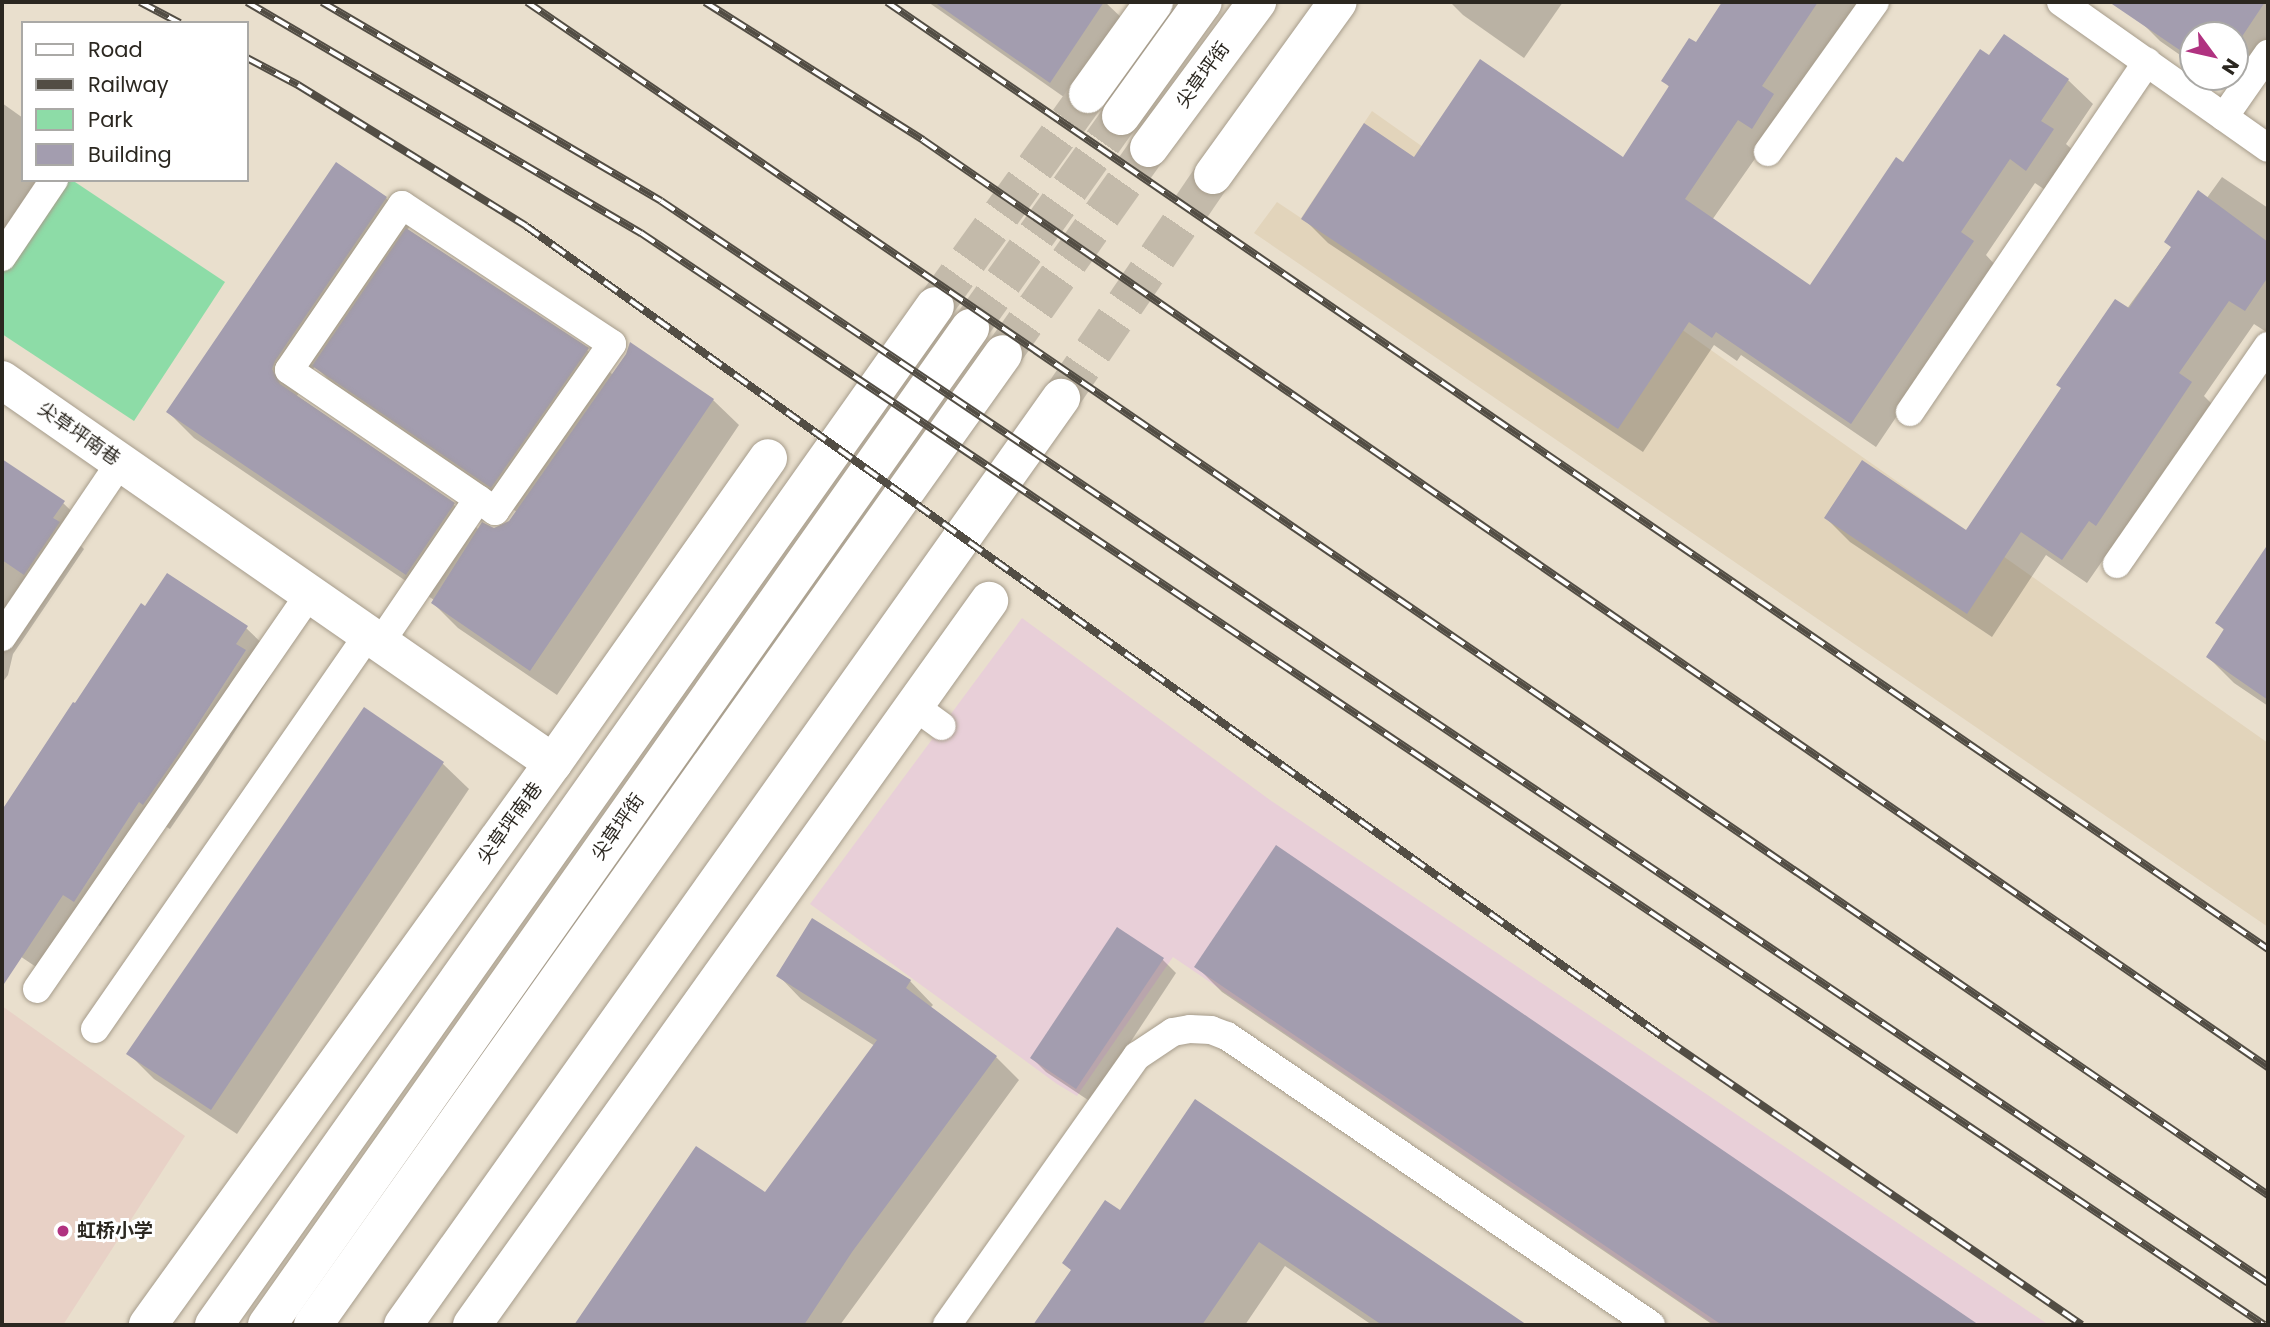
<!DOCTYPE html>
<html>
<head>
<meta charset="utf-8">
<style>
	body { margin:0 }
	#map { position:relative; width:2270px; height:1327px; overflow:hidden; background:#e9dfcd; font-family:Poppins,"Noto Sans SC",sans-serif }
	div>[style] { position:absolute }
	.commercial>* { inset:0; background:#e8cfd8 }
	.built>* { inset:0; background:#e2d4bb }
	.education>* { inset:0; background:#e8d1c6 }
	.green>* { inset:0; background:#8ddca7 }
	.shadow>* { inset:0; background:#0003 }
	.building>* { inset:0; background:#a39daf }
	.tertiary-tunnel>* { height:38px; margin-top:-19px; transform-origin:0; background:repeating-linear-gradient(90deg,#c3baaa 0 38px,transparent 0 57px) }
	.secondary-tunnel>* { height:38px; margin-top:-19px; transform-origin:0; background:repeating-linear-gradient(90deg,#c3baaa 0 38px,transparent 0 57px) }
	.roads { filter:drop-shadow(0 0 2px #a69c8b) drop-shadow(0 0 2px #a69c8b) }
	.service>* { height:28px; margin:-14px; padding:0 14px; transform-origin:14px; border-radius:14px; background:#fff }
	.minor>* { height:38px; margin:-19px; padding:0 19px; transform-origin:19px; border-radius:19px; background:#fff }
	.tertiary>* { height:38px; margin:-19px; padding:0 19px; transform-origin:19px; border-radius:19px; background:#fff }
	.secondary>* { height:38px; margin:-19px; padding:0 19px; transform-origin:19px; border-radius:19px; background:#fff }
	.rail>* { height:8px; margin-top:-4px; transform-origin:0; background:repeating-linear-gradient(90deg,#fff 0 16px,#524d44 0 32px); box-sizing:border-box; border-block:2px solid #524d44 }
	.dots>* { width:19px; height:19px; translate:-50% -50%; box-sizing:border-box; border:4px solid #fff; border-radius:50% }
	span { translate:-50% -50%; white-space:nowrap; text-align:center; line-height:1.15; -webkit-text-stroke:6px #fff; paint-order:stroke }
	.street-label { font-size:19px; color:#2b2720 }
	.poi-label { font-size:19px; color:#2b2720; font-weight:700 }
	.left { translate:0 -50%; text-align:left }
	.frame { position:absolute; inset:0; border:4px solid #2b2720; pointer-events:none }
	.legend { position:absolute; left:21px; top:21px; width:228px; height:161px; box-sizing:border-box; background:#fff; border:2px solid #aaa9a6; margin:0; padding:9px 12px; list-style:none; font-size:21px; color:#2b2720 }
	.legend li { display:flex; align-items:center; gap:14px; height:35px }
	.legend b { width:35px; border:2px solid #aaa9a6 }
	.north { position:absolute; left:2179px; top:21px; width:70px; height:70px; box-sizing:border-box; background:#fff; border:2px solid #aaa9a6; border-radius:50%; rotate:123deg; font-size:19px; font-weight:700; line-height:28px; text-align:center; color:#2b2720 }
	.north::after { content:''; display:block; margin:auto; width:24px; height:32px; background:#b03280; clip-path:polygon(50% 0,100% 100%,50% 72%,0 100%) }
</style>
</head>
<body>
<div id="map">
	<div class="commercial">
		<i style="clip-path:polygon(1022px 618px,1270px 800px,2049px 1325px,1715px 1325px,1173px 957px,1077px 1096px,1057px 1084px,810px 904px)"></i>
	</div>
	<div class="built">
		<i style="clip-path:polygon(1372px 111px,2268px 743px,2268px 927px,1254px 233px,1277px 202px,1301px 218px)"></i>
	</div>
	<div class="education">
		<i style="clip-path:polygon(2px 1006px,185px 1136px,63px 1325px,2px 1325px)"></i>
	</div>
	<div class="green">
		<i style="clip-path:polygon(64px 180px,72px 180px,225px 282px,134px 421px,2px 334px,2px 274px)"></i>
	</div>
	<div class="shadow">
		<i style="clip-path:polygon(928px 2px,1105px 2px,1125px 21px,1071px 102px)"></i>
		<i style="clip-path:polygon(1450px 2px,1563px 2px,1524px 58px,1463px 15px)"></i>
		<i style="clip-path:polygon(1725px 2px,1865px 2px,1712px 220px,1811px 287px,1903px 164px,1989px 58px,2068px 80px,2093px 104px,2066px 144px,2078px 155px,2051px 194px,2035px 183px,1986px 255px,1997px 267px,1876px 447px,1741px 355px,1737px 361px,1714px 345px,1643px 452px,1328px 243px,1303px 218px,1415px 159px,1624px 159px,1670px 88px,1663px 80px,1696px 44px)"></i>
		<i style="clip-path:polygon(2152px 2px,2268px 2px,2268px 47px,2256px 66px,2244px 57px,2235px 71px,2235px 35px,2193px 35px,2193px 64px,2160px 41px,2140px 21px)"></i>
		<i style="clip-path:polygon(2212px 77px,2231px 77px,2225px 86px)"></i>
		<i style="clip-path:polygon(2px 103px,23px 118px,23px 180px,53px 180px,2px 258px)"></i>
		<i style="clip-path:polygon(evenodd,337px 165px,386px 198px,412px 224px,407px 230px,587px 350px,613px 375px,713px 400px,739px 425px,557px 695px,458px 628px,433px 603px,434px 600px,194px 438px,168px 412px,337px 165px,315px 366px,340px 391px,517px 512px,510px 522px,494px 529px,479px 530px,454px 505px,297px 396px,315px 366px)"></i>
		<i style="clip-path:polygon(2222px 177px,2268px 208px,2268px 333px,2254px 324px,2204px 396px,2215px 407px,2120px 549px,2114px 544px,2087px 583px,2046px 555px,1992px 637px,1850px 542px,1826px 518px,1966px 532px)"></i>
		<i style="clip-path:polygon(2px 461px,63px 503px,89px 528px,78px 543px,84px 549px,13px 654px,8px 675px,2px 683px)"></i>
		<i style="clip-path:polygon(2268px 547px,2268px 706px,2234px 683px,2208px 657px,2225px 631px,2217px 623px)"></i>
		<i style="clip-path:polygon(246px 628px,272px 653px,262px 669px,270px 677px,203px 781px,170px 829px,165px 826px,100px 926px,89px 919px,51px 977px,2px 944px,2px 812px,73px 704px)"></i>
		<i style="clip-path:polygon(364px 710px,443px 764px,469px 789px,237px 1134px,154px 1079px,128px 1053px)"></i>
		<i style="clip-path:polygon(1276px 847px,1976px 1325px,1713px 1325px,1222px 992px,1197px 967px)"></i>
		<i style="clip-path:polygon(1162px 959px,1176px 973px,1091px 1102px,1046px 1072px,1032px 1058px)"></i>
		<i style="clip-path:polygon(778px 975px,910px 981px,933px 1005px,930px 1008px,996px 1057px,1019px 1080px,840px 1325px,576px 1325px,696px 1148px,765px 1195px,875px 1046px,801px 999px)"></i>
		<i style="clip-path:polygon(1196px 1101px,1524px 1325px,1372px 1325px,1285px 1266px,1245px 1325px,1035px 1325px,1072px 1271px,1120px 1213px)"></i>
	</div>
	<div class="building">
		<i style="clip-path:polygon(934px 2px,1104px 2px,1050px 83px)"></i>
		<i style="clip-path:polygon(1722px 2px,1818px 2px,1762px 86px,1774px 94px,1752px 129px,1738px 120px,1685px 199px,1810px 285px,1896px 157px,1903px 162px,1980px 49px,1989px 55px,2004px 34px,2069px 79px,2041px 121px,2054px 129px,2026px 171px,2010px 159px,1961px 232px,1974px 241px,1851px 424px,1716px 332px,1712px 338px,1689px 322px,1618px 429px,1301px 219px,1364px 123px,1414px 157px,1480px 59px,1623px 157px,1669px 86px,1661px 81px,1689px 38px,1696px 42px)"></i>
		<i style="clip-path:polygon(2109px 2px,2265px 2px,2235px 47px,2235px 35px,2193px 35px,2193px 59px)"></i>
		<i style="clip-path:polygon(336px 162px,387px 197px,275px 361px,272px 369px,280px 384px,455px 503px,406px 575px,166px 412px)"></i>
		<i style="clip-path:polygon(2198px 190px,2268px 242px,2268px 277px,2245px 311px,2229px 301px,2179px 373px,2192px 382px,2096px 526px,2089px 521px,2062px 560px,2021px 532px,1967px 614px,1824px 518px,1862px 460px,1966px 530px,2061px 388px,2056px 385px,2115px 299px,2129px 308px,2171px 247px,2164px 242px)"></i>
		<i style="clip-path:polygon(406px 228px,589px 348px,491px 488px,312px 366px)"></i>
		<i style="clip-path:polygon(630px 342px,714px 399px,530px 671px,431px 603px,482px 522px,494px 528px,509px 521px,626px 354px)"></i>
		<i style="clip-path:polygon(2px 459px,65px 501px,53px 518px,60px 522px,24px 575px,2px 560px)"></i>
		<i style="clip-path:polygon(2268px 544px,2268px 700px,2206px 657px,2224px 629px,2215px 623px)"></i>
		<i style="clip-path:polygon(167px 573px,248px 626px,236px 644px,246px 650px,178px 755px,143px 805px,139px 802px,74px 902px,63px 895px,2px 987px,2px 810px,73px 702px,75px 703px,141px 603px,145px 606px)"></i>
		<i style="clip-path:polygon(364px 707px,444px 762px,211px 1110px,126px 1054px)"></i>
		<i style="clip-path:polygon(1276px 845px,1979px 1325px,1722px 1325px,1194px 967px)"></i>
		<i style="clip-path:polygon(812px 918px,911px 980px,906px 988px,997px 1056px,852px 1252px,804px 1325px,574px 1325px,696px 1146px,765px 1192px,877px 1040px,776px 976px)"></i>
		<i style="clip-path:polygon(1117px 927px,1164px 958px,1076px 1089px,1030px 1058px)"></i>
		<i style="clip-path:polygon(1195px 1099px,1527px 1325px,1382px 1325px,1259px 1242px,1202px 1325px,1033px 1325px,1071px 1270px,1062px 1263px,1105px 1200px,1120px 1210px)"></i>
	</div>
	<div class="tertiary-tunnel">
		<i style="left:935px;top:306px;width:261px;rotate:-54.2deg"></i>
		<i style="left:1061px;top:398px;width:270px;rotate:-55.7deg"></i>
	</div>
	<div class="secondary-tunnel">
		<i style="left:970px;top:328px;width:260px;rotate:-54.5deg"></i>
		<i style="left:1003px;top:354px;width:252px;rotate:-54.7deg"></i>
	</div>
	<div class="roads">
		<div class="service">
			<i style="left:2061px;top:2px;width:253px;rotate:35.2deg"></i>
			<i style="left:2224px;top:117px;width:77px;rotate:-55.1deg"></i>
			<i style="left:1768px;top:152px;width:184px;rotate:-54.5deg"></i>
			<i style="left:2px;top:257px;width:93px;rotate:-56deg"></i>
			<i style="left:1910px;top:412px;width:423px;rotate:-55.9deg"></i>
			<i style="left:2117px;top:564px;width:265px;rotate:-55.3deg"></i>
			<i style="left:2px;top:637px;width:210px;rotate:-55.9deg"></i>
			<i style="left:380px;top:643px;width:174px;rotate:-55.8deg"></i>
			<i style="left:478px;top:499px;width:21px;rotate:35deg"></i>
			<i style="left:495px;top:511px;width:204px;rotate:-55deg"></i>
			<i style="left:612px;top:344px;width:252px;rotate:-146.5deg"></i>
			<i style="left:402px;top:205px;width:200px;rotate:124.4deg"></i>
			<i style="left:289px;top:370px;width:229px;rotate:34.3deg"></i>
			<i style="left:914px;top:706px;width:34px;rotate:36deg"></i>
			<i style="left:37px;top:989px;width:480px;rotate:-55.4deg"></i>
			<i style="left:95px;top:1029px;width:479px;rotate:-55.3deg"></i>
			<i style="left:947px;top:1325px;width:329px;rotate:-54.8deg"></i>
			<i style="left:1137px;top:1056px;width:43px;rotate:-33.7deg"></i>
			<i style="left:1173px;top:1032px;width:17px;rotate:-10deg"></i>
			<i style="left:1190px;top:1029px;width:21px;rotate:3deg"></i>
			<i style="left:1211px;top:1030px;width:17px;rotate:21deg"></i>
			<i style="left:1227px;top:1036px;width:513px;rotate:34.28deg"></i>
		</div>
		<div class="minor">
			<i style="left:2px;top:380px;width:671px;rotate:34.8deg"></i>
			<i style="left:553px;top:763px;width:693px;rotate:125.78deg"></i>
			<i style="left:553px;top:763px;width:373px;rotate:-54.8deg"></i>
			<i style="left:472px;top:1325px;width:890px;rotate:-54.47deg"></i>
		</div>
		<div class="tertiary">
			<i style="left:1088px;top:94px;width:113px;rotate:-54.3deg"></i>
			<i style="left:1213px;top:175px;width:213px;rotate:-54.2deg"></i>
			<i style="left:214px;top:1325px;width:1248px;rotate:-54.72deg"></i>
			<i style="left:403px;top:1325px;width:1137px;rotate:-54.63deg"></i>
		</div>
		<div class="secondary">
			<i style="left:1121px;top:116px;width:140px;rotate:-54.3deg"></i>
			<i style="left:1149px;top:148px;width:182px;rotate:-53.5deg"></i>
			<i style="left:267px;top:1325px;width:1220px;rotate:-54.81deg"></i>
			<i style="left:313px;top:1325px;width:1191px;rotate:-54.6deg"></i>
		</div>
	</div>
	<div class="rail">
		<i style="left:140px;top:2px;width:45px;rotate:27.7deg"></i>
		<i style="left:247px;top:2px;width:457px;rotate:30.4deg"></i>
		<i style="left:641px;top:233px;width:1956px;rotate:33.93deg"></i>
		<i style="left:322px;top:2px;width:393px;rotate:30.4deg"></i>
		<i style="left:661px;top:201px;width:1937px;rotate:33.95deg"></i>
		<i style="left:527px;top:2px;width:2111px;rotate:34.42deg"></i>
		<i style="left:705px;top:2px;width:258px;rotate:32.3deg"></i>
		<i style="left:923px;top:140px;width:1634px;rotate:34.58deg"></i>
		<i style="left:887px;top:2px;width:1675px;rotate:34.44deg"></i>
		<i style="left:247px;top:58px;width:58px;rotate:27.9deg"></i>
		<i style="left:298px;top:85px;width:268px;rotate:31.7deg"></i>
		<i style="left:526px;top:226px;width:1402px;rotate:35.5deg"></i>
		<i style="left:1667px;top:1040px;width:503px;rotate:34.48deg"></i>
	</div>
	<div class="dots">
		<i style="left:63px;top:1231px;background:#b03280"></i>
	</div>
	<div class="street-label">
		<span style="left:1203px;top:75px;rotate:-54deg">尖草坪街</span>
		<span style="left:79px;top:434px;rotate:35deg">尖草坪南巷</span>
		<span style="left:510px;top:823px;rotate:-54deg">尖草坪南巷</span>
		<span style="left:618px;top:827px;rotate:-55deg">尖草坪街</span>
	</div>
	<div class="poi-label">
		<span class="left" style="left:77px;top:1231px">虹桥小学</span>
	</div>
	<div class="frame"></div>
	<ul class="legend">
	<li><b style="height:9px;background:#fff"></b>Road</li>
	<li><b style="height:9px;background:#524d44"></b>Railway</li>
	<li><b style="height:19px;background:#8ddca7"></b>Park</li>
	<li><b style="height:19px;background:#a39daf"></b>Building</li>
	</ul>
	<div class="north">N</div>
</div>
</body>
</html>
